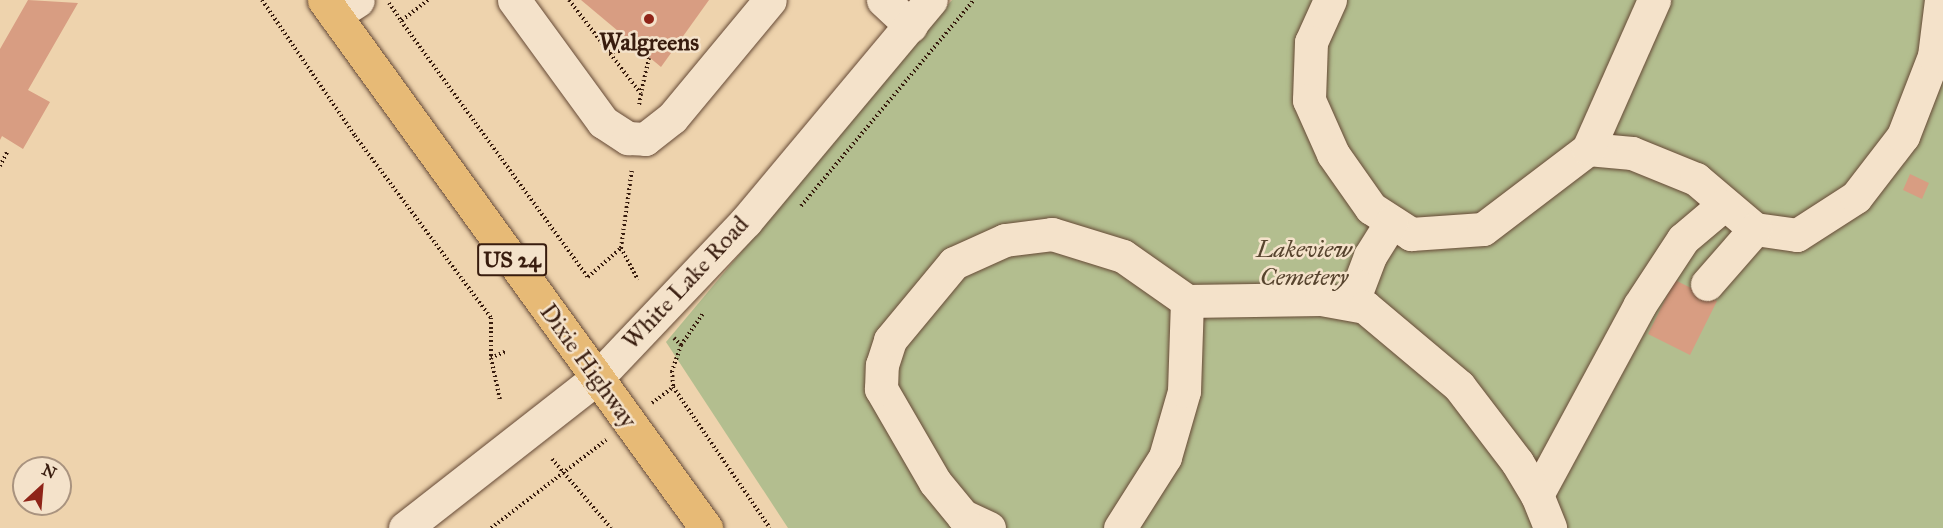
<!DOCTYPE html>
<html>
<head>
<meta charset="utf-8">
<style>
	body { margin:0 }
	#map { position:relative; width:1943px; height:528px; overflow:hidden; background:#eed3ad; font-family:"IM FELL Great Primer",serif }
	div>[style] { position:absolute }
	.green>* { inset:0; background:#b3be8f }
	.building>* { inset:0; background:#d89d82 }
	.path>* { height:4px; margin-top:-2px; transform-origin:0; background:repeating-linear-gradient(90deg,#381c0e 0 1.5px,transparent 0 4.5px) }
	.roads { filter:drop-shadow(0 0 2px #664a36) drop-shadow(0 0 2px #664a36) }
	.minor>* { height:33px; margin:-16.5px; padding:0 16.5px; transform-origin:16.5px; border-radius:16.5px; background:#f4e2ca }
	.major>* { height:33px; margin:-16.5px; padding:0 16.5px; transform-origin:16.5px; border-radius:16.5px; background:#e7ba76 }
	.dots>* { width:16px; height:16px; translate:-50% -50%; box-sizing:border-box; border:3px solid #f4e2ca; border-radius:50% }
	span { translate:-50% -50%; white-space:nowrap; text-align:center; line-height:1.15; -webkit-text-stroke:5px #f4e2ca; paint-order:stroke }
	.shield-label span { padding:2px 4px; background:#f4e2ca; border:2px solid; border-radius:4px; -webkit-text-stroke-width:0 }
	.shield-label { font-size:22px; color:#381c0e; font-weight:700 }
	.poi-label { font-size:24px; color:#381c0e; font-weight:700 }
	.park-label { font-size:24px; color:#57442e; font-style:italic }
	.street-label { font-size:24px; color:#381c0e }
	.north { position:absolute; left:12px; top:456px; width:60px; height:60px; box-sizing:border-box; background:#f4e2ca; border:2px solid #a9937f; border-radius:50%; rotate:26deg; font-size:16px; font-weight:700; line-height:24px; text-align:center; color:#381c0e }
	.north::after { content:''; display:block; margin:auto; width:21px; height:27px; background:#8f2418; clip-path:polygon(50% 0,100% 100%,50% 72%,0 100%) }
</style>
</head>
<body>
<div id="map">
	<div class="green">
		<i style="clip-path:polygon(952px 0,1943px 0,1943px 528px,788px 528px,666px 342px)"></i>
	</div>
	<div class="building">
		<i style="clip-path:polygon(28px 0,78px 3px,28px 90px,50px 102px,23px 149px,2px 136px,0 140px,0 49px)"></i>
		<i style="clip-path:polygon(581px 0,709px 0,661px 67px)"></i>
		<i style="clip-path:polygon(1910px 174px,1929px 183px,1922px 199px,1903px 190px)"></i>
		<i style="clip-path:polygon(1675px 280px,1717px 301px,1690px 355px,1648px 334px)"></i>
	</div>
	<div class="path">
		<i style="left:262px;top:0;width:165px;rotate:55.6deg"></i>
		<i style="left:355px;top:136px;width:227px;rotate:53.2deg"></i>
		<i style="left:491px;top:318px;width:40px;rotate:90deg"></i>
		<i style="left:491px;top:358px;width:43px;rotate:77.9deg"></i>
		<i style="left:428px;top:0;width:34px;rotate:142deg"></i>
		<i style="left:401px;top:21px;width:317px;rotate:53.9deg"></i>
		<i style="left:588px;top:277px;width:44px;rotate:-41.3deg"></i>
		<i style="left:621px;top:248px;width:36px;rotate:62deg"></i>
		<i style="left:569px;top:0;width:118px;rotate:52.5deg"></i>
		<i style="left:641px;top:94px;width:11px;rotate:100deg"></i>
		<i style="left:389px;top:3px;width:22px;rotate:56deg"></i>
		<i style="left:609px;top:52px;width:29px;rotate:-6deg"></i>
		<i style="left:638px;top:49px;width:14px;rotate:39deg"></i>
		<i style="left:649px;top:58px;width:36px;rotate:103deg"></i>
		<i style="left:0;top:166px;width:16px;rotate:-63deg"></i>
		<i style="left:801px;top:206px;width:269px;rotate:-50deg"></i>
		<i style="left:621px;top:248px;width:80px;rotate:-82.1deg"></i>
		<i style="left:674px;top:338px;width:10px;rotate:45deg"></i>
		<i style="left:681px;top:345px;width:28px;rotate:109deg"></i>
		<i style="left:672px;top:371px;width:16px;rotate:86deg"></i>
		<i style="left:673px;top:387px;width:171px;rotate:55.5deg"></i>
		<i style="left:681px;top:345px;width:38px;rotate:-55deg"></i>
		<i style="left:491px;top:358px;width:17px;rotate:-24deg"></i>
		<i style="left:652px;top:403px;width:26px;rotate:-37deg"></i>
		<i style="left:552px;top:459px;width:91px;rotate:49.5deg"></i>
		<i style="left:491px;top:528px;width:145px;rotate:-37.4deg"></i>
	</div>
	<div class="roads">
		<div class="minor">
			<i style="left:514px;top:0;width:151px;rotate:53.9deg"></i>
			<i style="left:603px;top:122px;width:30px;rotate:33deg"></i>
			<i style="left:628px;top:138px;width:17px;rotate:3deg"></i>
			<i style="left:645px;top:139px;width:34px;rotate:-38deg"></i>
			<i style="left:672px;top:118px;width:153px;rotate:-50.3deg"></i>
			<i style="left:883px;top:0;width:38px;rotate:43deg"></i>
			<i style="left:1330px;top:0;width:46px;rotate:114.3deg"></i>
			<i style="left:1311px;top:42px;width:58px;rotate:92deg"></i>
			<i style="left:1309px;top:100px;width:59px;rotate:66deg"></i>
			<i style="left:1333px;top:154px;width:66px;rotate:54.9deg"></i>
			<i style="left:1371px;top:208px;width:48px;rotate:33deg"></i>
			<i style="left:1411px;top:234px;width:72px;rotate:-4deg"></i>
			<i style="left:1483px;top:229px;width:132px;rotate:-37.3deg"></i>
			<i style="left:1588px;top:149px;width:44px;rotate:5.2deg"></i>
			<i style="left:1632px;top:153px;width:69px;rotate:22.1deg"></i>
			<i style="left:1696px;top:179px;width:77px;rotate:40.3deg"></i>
			<i style="left:1755px;top:229px;width:42px;rotate:8.1deg"></i>
			<i style="left:1797px;top:235px;width:70px;rotate:-32.8deg"></i>
			<i style="left:1856px;top:197px;width:77px;rotate:-52.4deg"></i>
			<i style="left:1903px;top:136px;width:86px;rotate:-68.8deg"></i>
			<i style="left:1934px;top:56px;width:56px;rotate:-82.9deg"></i>
			<i style="left:335px;top:15px;width:27px;rotate:-33deg"></i>
			<i style="left:1588px;top:149px;width:163px;rotate:-66.1deg"></i>
			<i style="left:1707px;top:284px;width:73px;rotate:-48.9deg"></i>
			<i style="left:1353px;top:301px;width:48px;rotate:-69.3deg"></i>
			<i style="left:1370px;top:256px;width:40px;rotate:-58deg"></i>
			<i style="left:1537px;top:495px;width:215px;rotate:-61.6deg"></i>
			<i style="left:1639px;top:306px;width:80px;rotate:-56.7deg"></i>
			<i style="left:1683px;top:239px;width:51px;rotate:-40.2deg"></i>
			<i style="left:405px;top:528px;width:244px;rotate:-38deg"></i>
			<i style="left:597px;top:378px;width:216px;rotate:-46.5deg"></i>
			<i style="left:746px;top:221px;width:288px;rotate:-50.1deg"></i>
			<i style="left:989px;top:528px;width:29px;rotate:-155deg"></i>
			<i style="left:963px;top:516px;width:44px;rotate:-129.5deg"></i>
			<i style="left:935px;top:482px;width:108px;rotate:-120.1deg"></i>
			<i style="left:881px;top:389px;width:24px;rotate:-88deg"></i>
			<i style="left:882px;top:365px;width:26px;rotate:-72deg"></i>
			<i style="left:890px;top:340px;width:100px;rotate:-50.3deg"></i>
			<i style="left:954px;top:263px;width:56px;rotate:-24.3deg"></i>
			<i style="left:1005px;top:240px;width:47px;rotate:-7.3deg"></i>
			<i style="left:1052px;top:234px;width:74px;rotate:17.2deg"></i>
			<i style="left:1123px;top:256px;width:78px;rotate:35.1deg"></i>
			<i style="left:1187px;top:301px;width:134px;rotate:-0.9deg"></i>
			<i style="left:1321px;top:299px;width:45px;rotate:10.3deg"></i>
			<i style="left:1365px;top:307px;width:123px;rotate:40deg"></i>
			<i style="left:1459px;top:386px;width:96px;rotate:52.7deg"></i>
			<i style="left:1517px;top:462px;width:39px;rotate:59deg"></i>
			<i style="left:1537px;top:495px;width:35px;rotate:68deg"></i>
			<i style="left:1120px;top:528px;width:84px;rotate:-57.6deg"></i>
			<i style="left:1165px;top:457px;width:69px;rotate:-73.9deg"></i>
			<i style="left:1184px;top:391px;width:90px;rotate:-88.1deg"></i>
		</div>
		<div class="major">
			<i style="left:324px;top:0;width:652px;rotate:54.11deg"></i>
		</div>
	</div>
	<div class="dots">
		<i style="left:649px;top:19px;background:#8f2418"></i>
	</div>
	<div class="shield-label">
		<span style="left:512px;top:260px">US 24</span>
	</div>
	<div class="poi-label">
		<span style="left:649px;top:43px">Walgreens</span>
	</div>
	<div class="park-label">
		<span style="left:1304px;top:264px">Lakeview<br>Cemetery</span>
	</div>
	<div class="street-label">
		<span style="left:686px;top:283px;rotate:-47deg">White Lake Road</span>
		<span style="left:588px;top:366px;rotate:54deg">Dixie Highway</span>
	</div>
	<div class="north">N</div>
</div>
</body>
</html>
